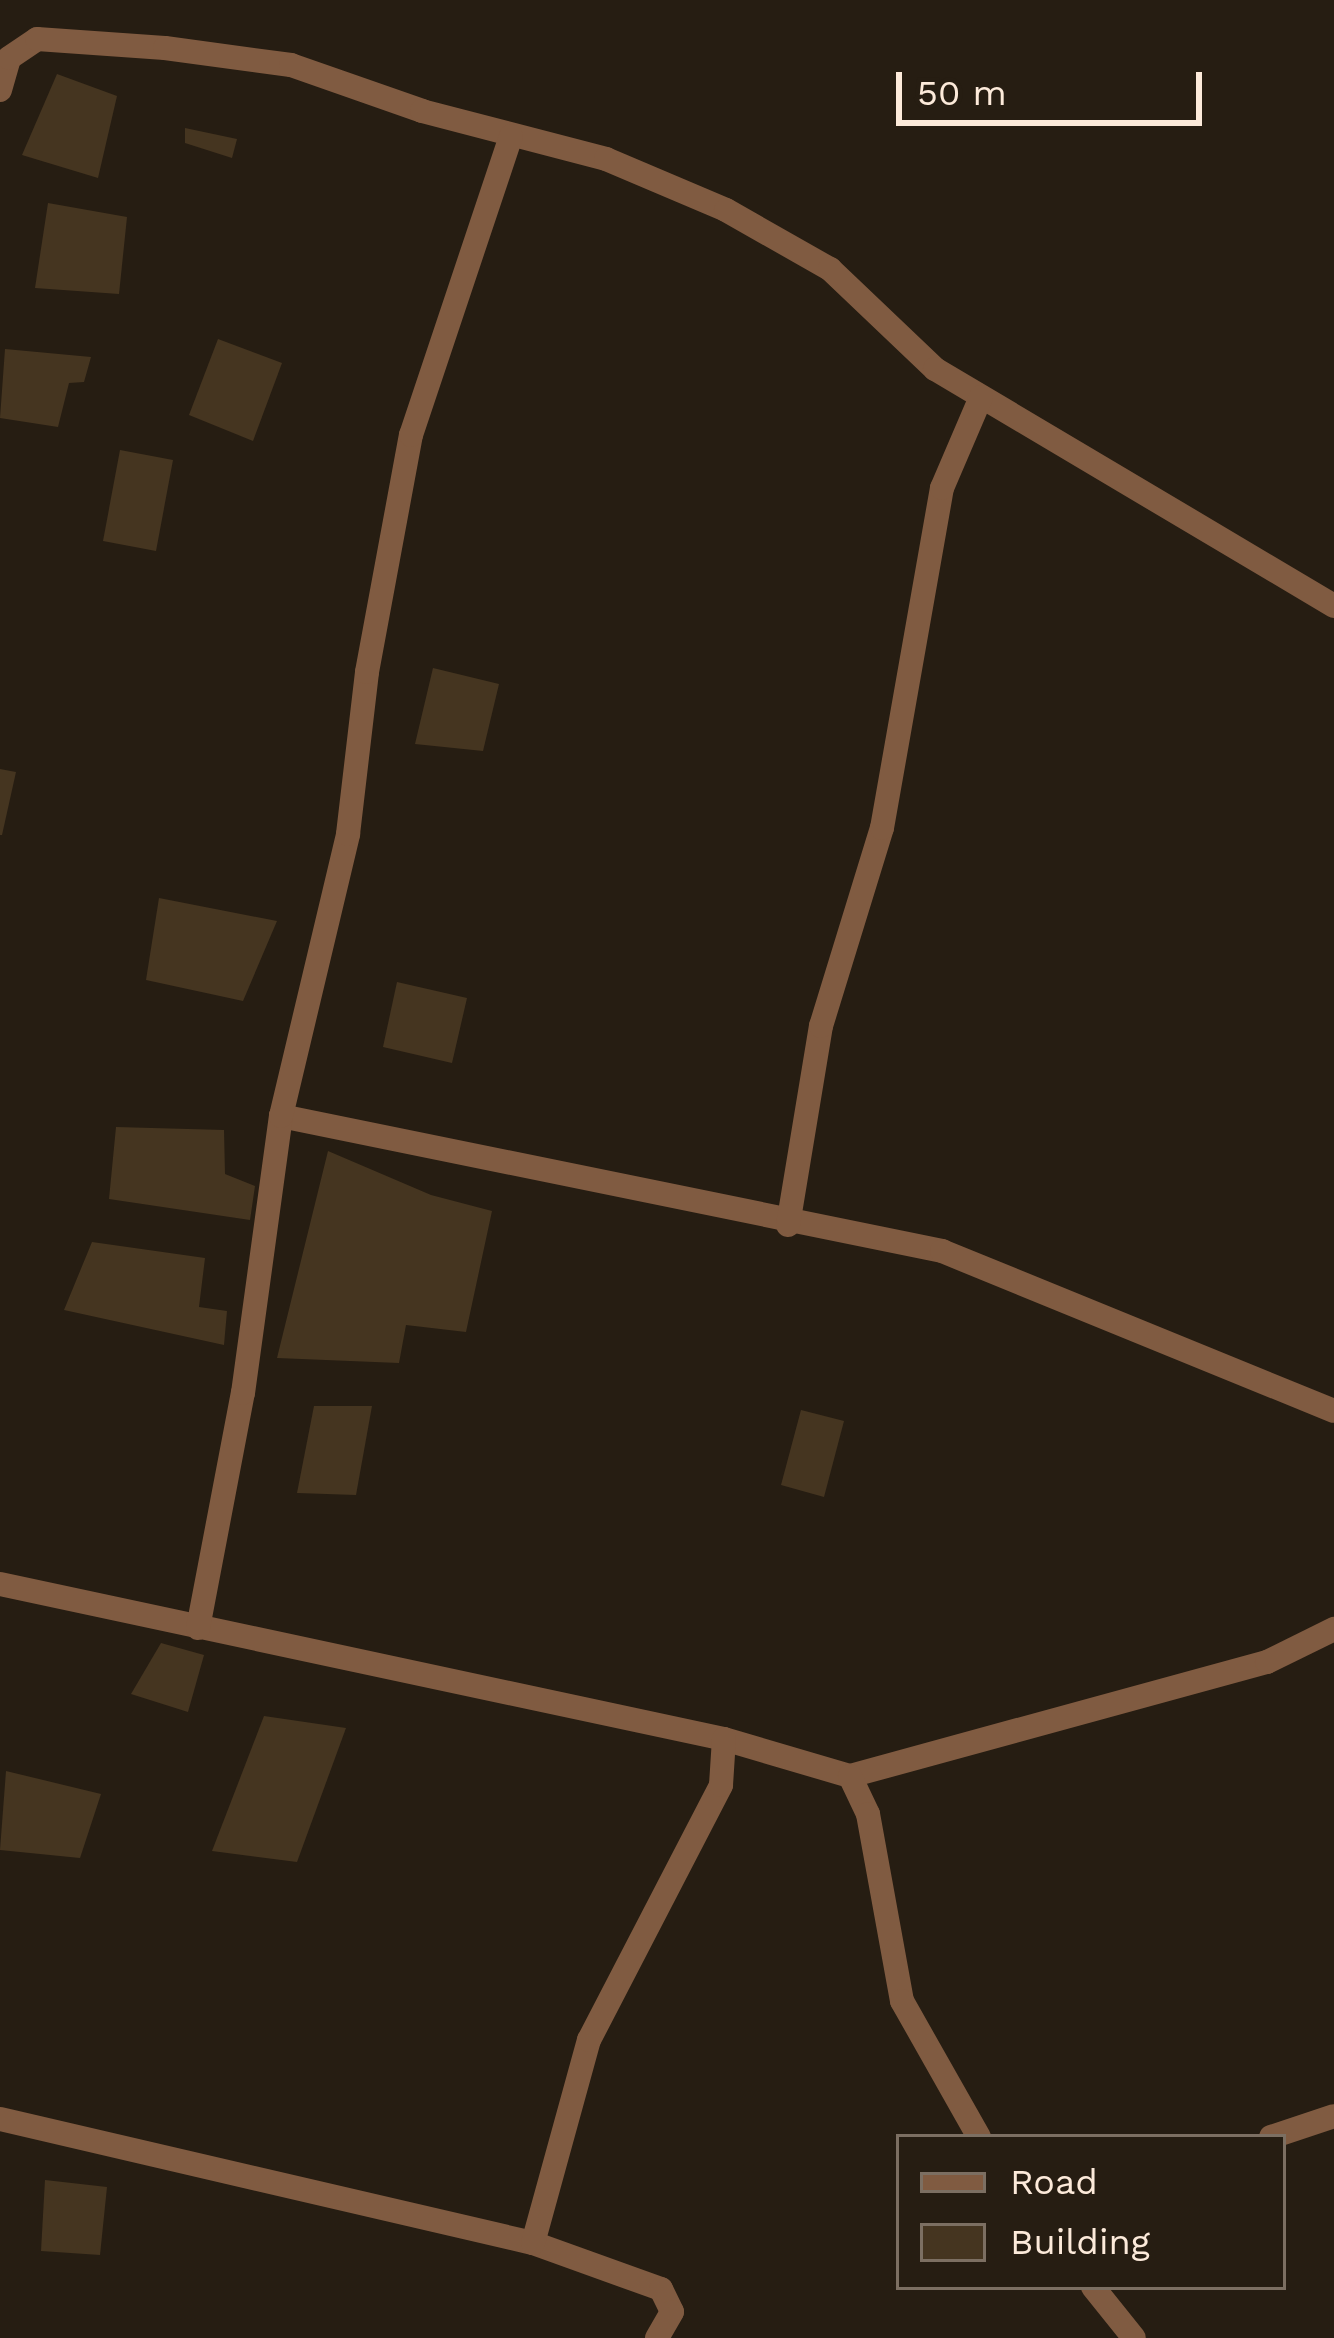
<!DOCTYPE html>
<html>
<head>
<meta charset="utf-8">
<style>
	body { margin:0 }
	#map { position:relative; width:1334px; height:2338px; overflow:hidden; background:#261d12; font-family:"Work Sans",sans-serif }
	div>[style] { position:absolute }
	.building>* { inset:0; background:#453520 }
	.minor>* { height:24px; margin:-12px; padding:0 12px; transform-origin:12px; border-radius:12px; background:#805b41 }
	span { translate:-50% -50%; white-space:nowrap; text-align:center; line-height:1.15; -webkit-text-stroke:10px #261d12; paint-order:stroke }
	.legend { position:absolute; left:896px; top:2134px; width:390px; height:156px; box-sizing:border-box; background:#261d12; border:3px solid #7c6f62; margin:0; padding:15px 21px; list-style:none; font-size:36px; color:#fceada }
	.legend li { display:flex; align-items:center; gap:24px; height:60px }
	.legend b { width:60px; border:3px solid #7c6f62 }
	.scale { position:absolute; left:896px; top:72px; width:306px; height:54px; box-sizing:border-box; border:6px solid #fceada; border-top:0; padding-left:15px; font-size:36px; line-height:42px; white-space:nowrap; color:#fceada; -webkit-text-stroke:9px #261d12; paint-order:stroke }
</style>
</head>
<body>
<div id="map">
	<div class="building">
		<i style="clip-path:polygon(57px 74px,117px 96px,98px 178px,22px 155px)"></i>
		<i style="clip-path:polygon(185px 128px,237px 139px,232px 158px,185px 143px)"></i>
		<i style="clip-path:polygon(48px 203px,127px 217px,119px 294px,35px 288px)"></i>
		<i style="clip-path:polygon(218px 339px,282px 363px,253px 441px,189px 415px)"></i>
		<i style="clip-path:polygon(5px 349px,91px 357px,84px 382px,69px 383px,58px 427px,0 418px)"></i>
		<i style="clip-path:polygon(120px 450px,173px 460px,156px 551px,103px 541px)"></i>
		<i style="clip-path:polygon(433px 668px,499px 684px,483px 751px,415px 744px)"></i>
		<i style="clip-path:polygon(0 769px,16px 772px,2px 835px,0 835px)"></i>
		<i style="clip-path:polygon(159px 898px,277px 921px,243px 1001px,146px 980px)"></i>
		<i style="clip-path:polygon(397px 982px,467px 998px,452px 1063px,383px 1047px)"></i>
		<i style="clip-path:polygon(116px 1127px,224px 1130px,225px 1174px,255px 1186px,250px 1220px,109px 1199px)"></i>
		<i style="clip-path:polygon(328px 1151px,431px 1195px,492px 1211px,466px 1332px,406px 1325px,399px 1363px,277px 1358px)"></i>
		<i style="clip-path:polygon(92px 1242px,205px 1258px,199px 1307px,227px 1311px,224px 1345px,64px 1310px)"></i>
		<i style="clip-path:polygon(314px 1406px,372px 1406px,356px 1495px,297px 1493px)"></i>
		<i style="clip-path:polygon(801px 1410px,844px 1421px,824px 1497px,781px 1485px)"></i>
		<i style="clip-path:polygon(161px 1643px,204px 1655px,188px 1712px,131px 1694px)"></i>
		<i style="clip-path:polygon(264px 1716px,346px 1728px,297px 1862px,212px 1851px)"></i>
		<i style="clip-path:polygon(6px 1771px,101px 1794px,80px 1858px,0 1850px)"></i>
		<i style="clip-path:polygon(45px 2180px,107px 2187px,100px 2255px,41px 2251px)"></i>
	</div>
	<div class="minor">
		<i style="left:0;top:90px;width:33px;rotate:-74deg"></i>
		<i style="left:9px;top:58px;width:34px;rotate:-34deg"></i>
		<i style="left:37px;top:39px;width:128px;rotate:4deg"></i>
		<i style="left:165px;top:48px;width:127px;rotate:7.7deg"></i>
		<i style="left:291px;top:65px;width:139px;rotate:19.3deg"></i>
		<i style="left:422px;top:111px;width:190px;rotate:14.6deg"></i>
		<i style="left:606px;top:159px;width:130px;rotate:23deg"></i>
		<i style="left:726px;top:210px;width:120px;rotate:29.6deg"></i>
		<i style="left:830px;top:269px;width:145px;rotate:43.6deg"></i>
		<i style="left:935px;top:369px;width:464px;rotate:30.7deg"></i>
		<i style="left:281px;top:1116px;width:675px;rotate:11.54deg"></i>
		<i style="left:942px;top:1251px;width:423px;rotate:22.2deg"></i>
		<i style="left:788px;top:1225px;width:202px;rotate:-80.6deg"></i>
		<i style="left:821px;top:1026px;width:207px;rotate:-72.9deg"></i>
		<i style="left:882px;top:828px;width:345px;rotate:-80deg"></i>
		<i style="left:942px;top:488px;width:99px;rotate:-66.8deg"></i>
		<i style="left:0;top:1584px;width:740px;rotate:12.08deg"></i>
		<i style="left:724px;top:1739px;width:131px;rotate:16.4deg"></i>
		<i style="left:850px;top:1776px;width:432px;rotate:-15.3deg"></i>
		<i style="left:1267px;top:1662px;width:75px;rotate:-26.2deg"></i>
		<i style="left:198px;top:1628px;width:239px;rotate:-79.2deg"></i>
		<i style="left:243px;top:1393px;width:280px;rotate:-82.2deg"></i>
		<i style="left:281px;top:1116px;width:290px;rotate:-76.6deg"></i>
		<i style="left:348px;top:834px;width:163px;rotate:-83.3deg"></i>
		<i style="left:367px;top:672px;width:241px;rotate:-79.5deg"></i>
		<i style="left:411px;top:435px;width:315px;rotate:-71.5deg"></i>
		<i style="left:850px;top:1776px;width:42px;rotate:64.7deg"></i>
		<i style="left:868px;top:1814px;width:190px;rotate:79.7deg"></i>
		<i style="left:902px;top:2001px;width:156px;rotate:60.5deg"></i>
		<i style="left:0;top:2119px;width:547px;rotate:13.1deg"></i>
		<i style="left:533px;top:2243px;width:136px;rotate:19.8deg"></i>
		<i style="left:661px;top:2289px;width:25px;rotate:64deg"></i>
		<i style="left:672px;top:2312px;width:30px;rotate:120deg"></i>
		<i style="left:1271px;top:2137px;width:66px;rotate:-18.4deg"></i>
		<i style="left:533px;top:2243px;width:211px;rotate:-74.6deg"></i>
		<i style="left:589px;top:2040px;width:287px;rotate:-62.6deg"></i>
		<i style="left:721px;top:1785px;width:46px;rotate:-86.3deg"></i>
		<i style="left:1093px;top:2287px;width:65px;rotate:51.2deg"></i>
	</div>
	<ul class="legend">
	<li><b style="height:15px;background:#805b41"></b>Road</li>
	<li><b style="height:33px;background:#453520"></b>Building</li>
	</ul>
	<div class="scale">50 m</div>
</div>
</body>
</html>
